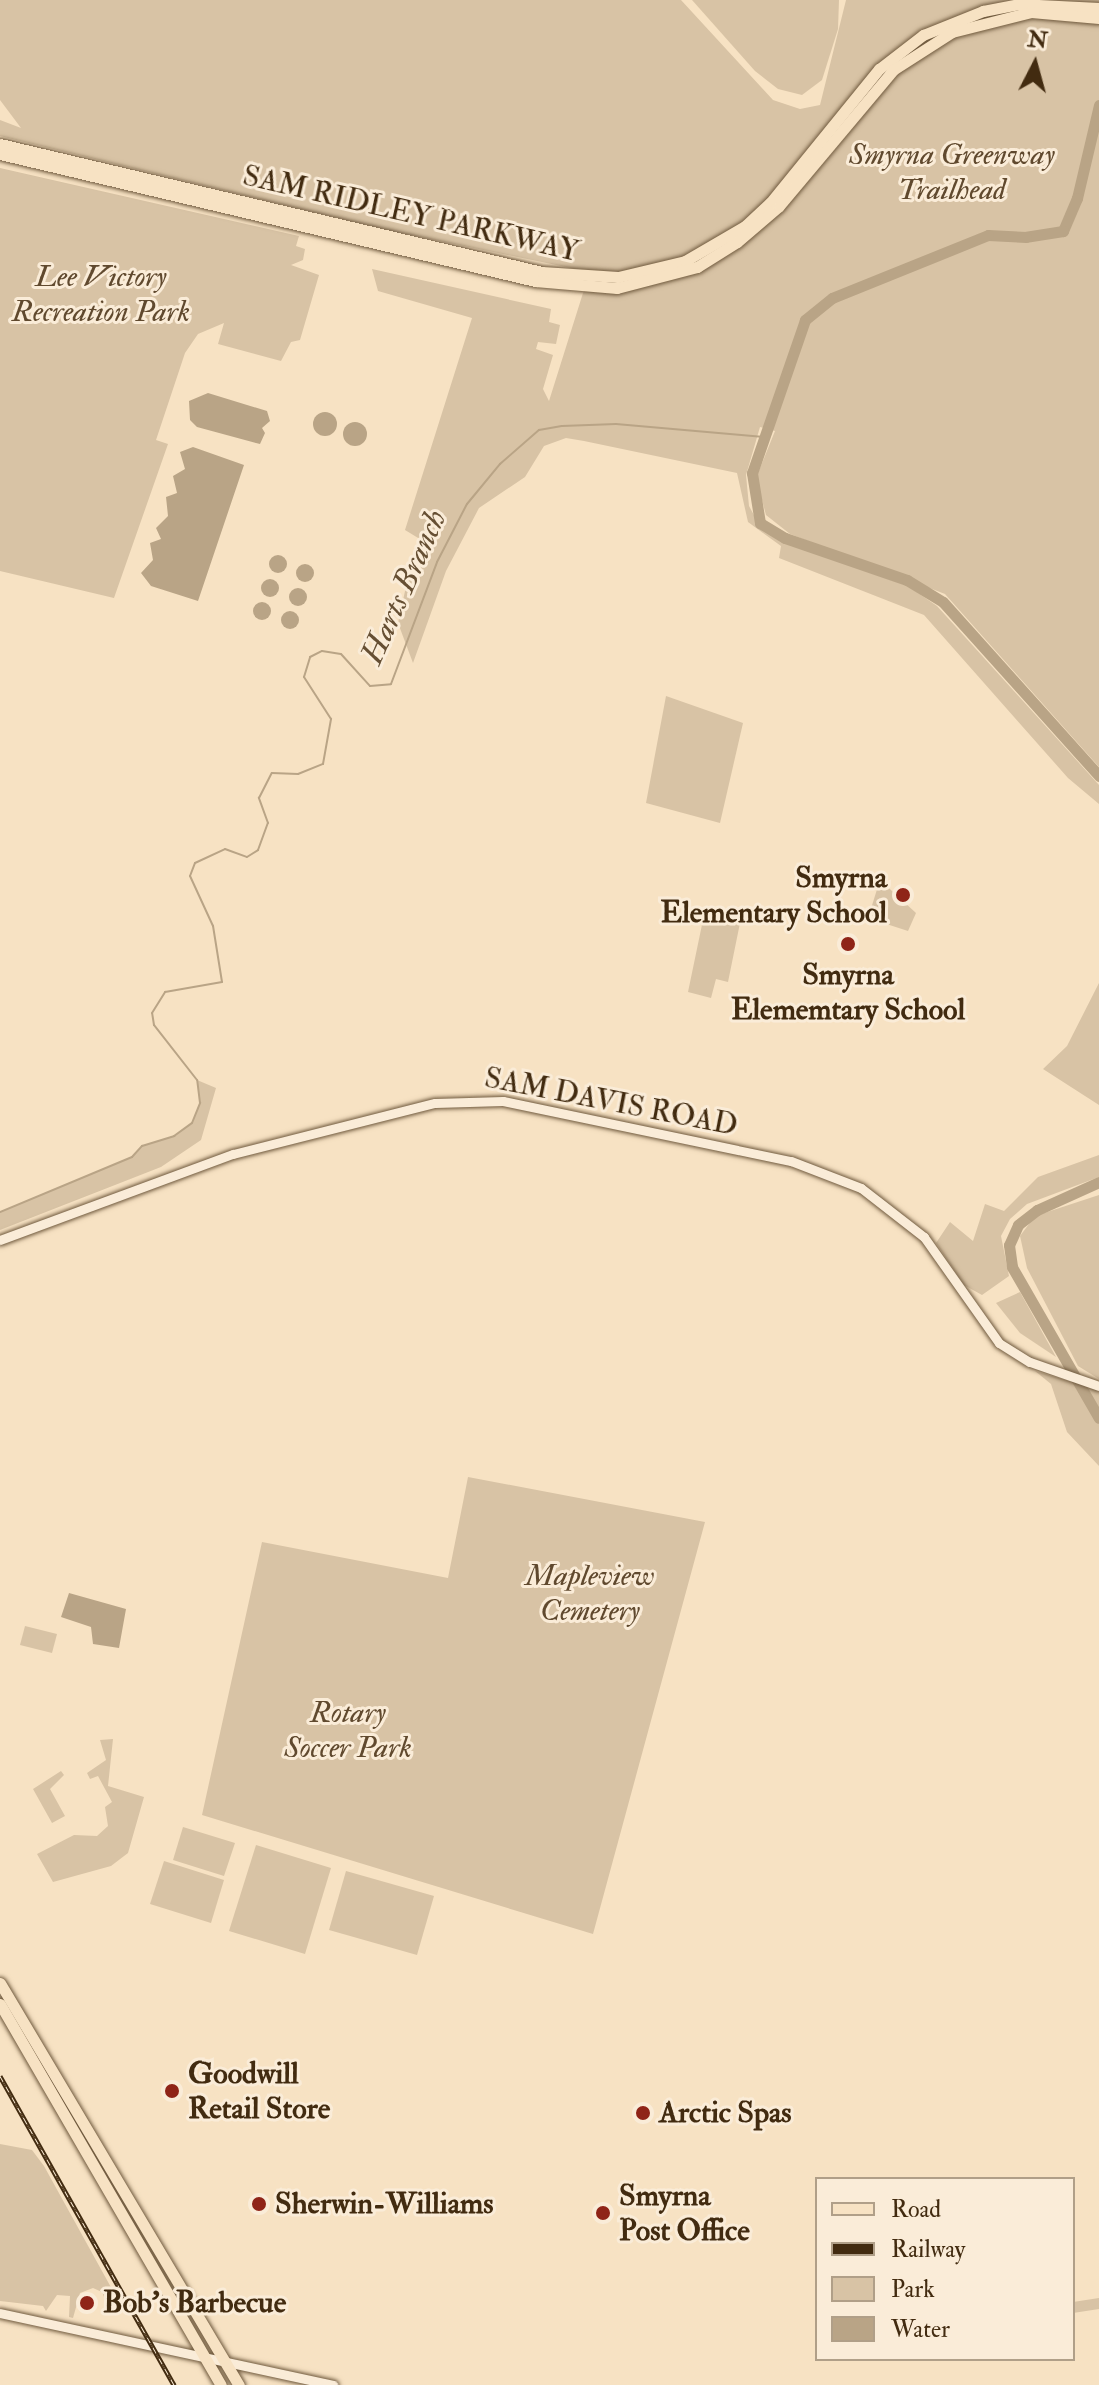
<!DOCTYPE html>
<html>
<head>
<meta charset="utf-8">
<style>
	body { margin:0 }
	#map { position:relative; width:1099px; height:2385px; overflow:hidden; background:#f7e2c3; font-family:"IM FELL Double Pica",serif }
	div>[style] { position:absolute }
	.green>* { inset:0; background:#d8c3a5 }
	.water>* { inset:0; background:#b9a486 }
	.round { border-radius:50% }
	.stream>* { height:2px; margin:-1px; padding:0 1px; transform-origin:1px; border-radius:1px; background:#b9a486 }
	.river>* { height:11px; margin:-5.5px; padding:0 5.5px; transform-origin:5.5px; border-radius:5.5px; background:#b9a486 }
	.roads { filter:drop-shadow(0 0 2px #6f593d) drop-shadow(0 0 2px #6f593d) }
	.minor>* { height:9px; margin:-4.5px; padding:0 4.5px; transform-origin:4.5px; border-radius:4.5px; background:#faecd8 }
	.major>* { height:11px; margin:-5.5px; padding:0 5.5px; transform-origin:5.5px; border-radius:5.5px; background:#f7e2c3 }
	.rail>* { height:5px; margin-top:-2.5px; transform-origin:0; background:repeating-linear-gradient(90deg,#faecd8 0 6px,#422b10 0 12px); box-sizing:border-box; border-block:2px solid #422b10 }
	.dots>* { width:22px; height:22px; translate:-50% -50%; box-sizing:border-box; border:4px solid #faecd8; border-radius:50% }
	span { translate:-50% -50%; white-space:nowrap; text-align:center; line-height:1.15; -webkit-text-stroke:6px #faecd8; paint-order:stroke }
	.park-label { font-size:30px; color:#60492e; font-style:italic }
	.street-label { font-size:30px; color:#422b10 }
	.poi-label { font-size:30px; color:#422b10; font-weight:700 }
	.right { translate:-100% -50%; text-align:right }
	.left { translate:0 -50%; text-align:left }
	.water-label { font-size:32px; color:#664f33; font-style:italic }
	.legend { position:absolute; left:815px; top:2177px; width:260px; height:184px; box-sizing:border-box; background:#faecd8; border:2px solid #b09f88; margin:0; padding:10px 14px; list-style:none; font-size:24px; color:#422b10 }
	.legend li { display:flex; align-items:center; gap:16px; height:40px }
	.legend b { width:40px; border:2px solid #b09f88 }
	.north { position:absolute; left:995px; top:24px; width:80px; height:80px; -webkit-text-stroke:6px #faecd8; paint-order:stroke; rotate:6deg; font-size:22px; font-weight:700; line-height:32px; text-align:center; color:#422b10 }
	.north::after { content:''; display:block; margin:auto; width:28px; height:36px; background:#422b10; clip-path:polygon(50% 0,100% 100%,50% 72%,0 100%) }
</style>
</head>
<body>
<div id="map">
	<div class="green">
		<i style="clip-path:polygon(0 0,681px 0,773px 100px,800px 109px,820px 105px,846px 0,1099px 0,1099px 767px,945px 594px,790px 534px,766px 515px,756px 478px,775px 431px,760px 427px,746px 475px,749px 506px,761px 528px,784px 542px,908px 586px,937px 606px,1099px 785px,1099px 804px,1068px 778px,924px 615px,779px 558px,781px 546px,748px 522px,737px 473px,584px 441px,566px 438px,544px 446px,525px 477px,479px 508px,446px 571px,413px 663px,398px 623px,407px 582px,433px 547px,405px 530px,472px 318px,378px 291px,372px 269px,551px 309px,549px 322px,560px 325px,556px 344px,538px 342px,536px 349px,553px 355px,543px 389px,549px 401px,583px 293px,595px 273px,392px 231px,0 136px,0 120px,21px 128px,0 100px)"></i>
		<i style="clip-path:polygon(692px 0,839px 0,838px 29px,822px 80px,802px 95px,778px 89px,755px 71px)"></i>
		<i style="clip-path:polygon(0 168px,299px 236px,296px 246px,305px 249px,303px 260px,291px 265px,319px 275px,300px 340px,291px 342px,281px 361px,218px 344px,224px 323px,198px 334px,185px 353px,156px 440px,168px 444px,114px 598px,0 571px)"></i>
		<i style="clip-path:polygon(666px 696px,743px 723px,720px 823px,646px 803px)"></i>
		<i style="clip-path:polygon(880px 880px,916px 913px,908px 931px,868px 918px)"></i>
		<i style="clip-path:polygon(704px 915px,740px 923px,728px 982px,716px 979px,711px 998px,688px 992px)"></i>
		<i style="clip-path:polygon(1099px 983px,1099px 1105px,1043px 1069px,1067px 1046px)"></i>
		<i style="clip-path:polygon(197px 1080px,216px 1088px,201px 1140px,161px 1167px,0 1230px,0 1212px,132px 1157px,142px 1146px,174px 1136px,192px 1123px,200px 1103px)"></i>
		<i style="clip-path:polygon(1099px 1155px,1099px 1177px,1027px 1204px,1010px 1219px,1001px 1236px,1009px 1276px,982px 1295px,964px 1285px,936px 1243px,950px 1222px,973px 1241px,985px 1204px,1004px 1211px,1038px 1177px)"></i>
		<i style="clip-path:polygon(1099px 1195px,1099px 1379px,1078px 1366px,1027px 1268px,1020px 1236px,1035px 1216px)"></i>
		<i style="clip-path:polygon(1020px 1292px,1056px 1357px,1020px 1333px,996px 1303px)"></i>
		<i style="clip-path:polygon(1035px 1371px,1099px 1390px,1099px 1466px,1067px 1432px,1051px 1384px)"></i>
		<i style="clip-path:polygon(468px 1477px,705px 1522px,593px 1934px,202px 1815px,262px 1542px,448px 1578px)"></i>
		<i style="clip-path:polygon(25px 1626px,57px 1634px,52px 1653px,20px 1645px)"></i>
		<i style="clip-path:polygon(113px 1739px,108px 1786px,144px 1797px,128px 1853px,111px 1866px,53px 1882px,37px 1854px,74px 1835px,97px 1836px,108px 1826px,105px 1807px,112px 1802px,98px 1776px,90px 1779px,87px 1773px,106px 1760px,100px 1740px)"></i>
		<i style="clip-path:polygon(61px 1771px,64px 1775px,50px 1789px,65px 1816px,52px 1823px,33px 1789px)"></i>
		<i style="clip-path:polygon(183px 1827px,235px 1843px,224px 1876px,173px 1860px)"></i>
		<i style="clip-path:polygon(256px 1845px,331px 1868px,305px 1954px,229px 1931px)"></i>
		<i style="clip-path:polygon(164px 1861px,224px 1880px,211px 1923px,150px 1904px)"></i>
		<i style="clip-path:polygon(346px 1871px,434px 1896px,417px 1955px,329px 1930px)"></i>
		<i style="clip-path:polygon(0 2144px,32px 2150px,44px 2166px,118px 2300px,111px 2314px,102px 2292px,93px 2288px,80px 2293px,73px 2318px,69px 2317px,70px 2296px,57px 2295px,46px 2311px,43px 2306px,0 2301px)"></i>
		<i style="clip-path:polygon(1099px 2298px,1099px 2309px,1073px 2313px,1073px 2302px)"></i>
	</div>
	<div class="water">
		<i style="clip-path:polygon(208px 393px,267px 411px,270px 421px,262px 428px,265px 433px,260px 444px,197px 427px,190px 420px,189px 401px)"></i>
		<i class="round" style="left:313px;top:412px;width:24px;height:24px"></i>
		<i class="round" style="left:343px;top:422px;width:24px;height:24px"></i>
		<i style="clip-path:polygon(193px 447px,244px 465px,198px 601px,151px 586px,141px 573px,153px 560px,150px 543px,161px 539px,156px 528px,168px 516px,166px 497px,177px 493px,173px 476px,185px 469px,180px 452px)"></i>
		<i class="round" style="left:269px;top:555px;width:18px;height:18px"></i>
		<i class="round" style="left:296px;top:564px;width:18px;height:18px"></i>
		<i class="round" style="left:261px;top:579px;width:18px;height:18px"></i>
		<i class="round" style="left:289px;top:588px;width:18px;height:18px"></i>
		<i class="round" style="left:253px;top:602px;width:18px;height:18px"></i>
		<i class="round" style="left:281px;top:611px;width:18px;height:18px"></i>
		<i style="clip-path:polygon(69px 1593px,126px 1609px,119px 1648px,93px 1644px,91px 1627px,61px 1617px)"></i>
	</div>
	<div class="stream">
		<i style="left:0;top:1212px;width:143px;rotate:-22.6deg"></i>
		<i style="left:132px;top:1157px;width:15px;rotate:-48deg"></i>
		<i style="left:142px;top:1146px;width:34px;rotate:-17deg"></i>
		<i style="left:174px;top:1136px;width:22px;rotate:-36deg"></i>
		<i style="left:192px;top:1123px;width:22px;rotate:-68deg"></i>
		<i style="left:200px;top:1103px;width:23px;rotate:-97deg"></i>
		<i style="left:197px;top:1080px;width:70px;rotate:-128deg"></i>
		<i style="left:154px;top:1025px;width:12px;rotate:-99deg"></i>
		<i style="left:152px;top:1013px;width:25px;rotate:-58deg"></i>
		<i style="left:165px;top:992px;width:58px;rotate:-10deg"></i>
		<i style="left:222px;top:982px;width:57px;rotate:-99.1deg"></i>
		<i style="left:213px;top:926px;width:55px;rotate:-114.7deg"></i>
		<i style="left:190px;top:876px;width:14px;rotate:-69deg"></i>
		<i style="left:195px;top:863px;width:33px;rotate:-25deg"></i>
		<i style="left:225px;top:849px;width:23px;rotate:20deg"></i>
		<i style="left:247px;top:857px;width:13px;rotate:-32deg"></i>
		<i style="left:258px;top:850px;width:29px;rotate:-70deg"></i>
		<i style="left:268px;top:823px;width:27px;rotate:-110deg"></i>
		<i style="left:259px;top:798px;width:28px;rotate:-63deg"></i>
		<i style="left:272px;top:773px;width:26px;rotate:2deg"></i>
		<i style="left:298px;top:774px;width:27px;rotate:-22deg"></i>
		<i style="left:323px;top:764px;width:46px;rotate:-79.9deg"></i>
		<i style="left:331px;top:719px;width:50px;rotate:-122.7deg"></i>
		<i style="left:304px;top:677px;width:21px;rotate:-73deg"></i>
		<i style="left:310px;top:657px;width:13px;rotate:-27deg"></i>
		<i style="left:322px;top:651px;width:19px;rotate:9deg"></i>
		<i style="left:341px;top:654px;width:43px;rotate:47.8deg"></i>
		<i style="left:370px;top:686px;width:21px;rotate:-5deg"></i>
		<i style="left:391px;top:684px;width:130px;rotate:-69.3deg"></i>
		<i style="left:437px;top:562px;width:65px;rotate:-62.7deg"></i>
		<i style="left:467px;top:504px;width:52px;rotate:-50.5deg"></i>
		<i style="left:500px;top:464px;width:52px;rotate:-41.1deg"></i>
		<i style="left:539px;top:430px;width:23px;rotate:-10deg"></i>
		<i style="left:562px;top:426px;width:54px;rotate:-2.1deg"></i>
		<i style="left:616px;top:424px;width:151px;rotate:5deg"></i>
	</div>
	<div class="river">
		<i style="left:1099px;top:105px;width:96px;rotate:103.3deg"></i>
		<i style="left:1077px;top:198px;width:36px;rotate:113deg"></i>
		<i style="left:1063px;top:231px;width:37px;rotate:171deg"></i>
		<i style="left:1026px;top:237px;width:38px;rotate:-177deg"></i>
		<i style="left:988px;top:235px;width:168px;rotate:158deg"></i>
		<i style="left:832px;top:298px;width:35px;rotate:141deg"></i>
		<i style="left:805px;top:320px;width:162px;rotate:109.1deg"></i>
		<i style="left:752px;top:473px;width:51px;rotate:80.9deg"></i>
		<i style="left:760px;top:523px;width:29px;rotate:31deg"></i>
		<i style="left:785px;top:538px;width:129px;rotate:19deg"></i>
		<i style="left:907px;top:580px;width:42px;rotate:31.4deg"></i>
		<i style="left:943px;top:602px;width:234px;rotate:48.1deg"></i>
		<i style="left:1099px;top:1182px;width:68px;rotate:155.7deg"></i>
		<i style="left:1037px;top:1210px;width:24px;rotate:142deg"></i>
		<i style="left:1018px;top:1225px;width:22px;rotate:114deg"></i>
		<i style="left:1009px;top:1245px;width:22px;rotate:82deg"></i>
		<i style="left:1012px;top:1267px;width:174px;rotate:60.1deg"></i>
	</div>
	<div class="roads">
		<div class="minor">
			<i style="left:0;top:1240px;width:248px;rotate:-20.3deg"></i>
			<i style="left:233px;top:1154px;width:208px;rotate:-14.2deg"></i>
			<i style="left:435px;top:1103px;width:68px;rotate:-1.7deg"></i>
			<i style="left:503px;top:1101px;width:294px;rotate:11.8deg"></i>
			<i style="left:791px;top:1161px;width:75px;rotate:21.1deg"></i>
			<i style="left:861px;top:1188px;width:80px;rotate:37.9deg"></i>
			<i style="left:924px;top:1237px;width:130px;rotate:54.7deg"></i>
			<i style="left:999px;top:1343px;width:36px;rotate:32deg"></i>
			<i style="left:1030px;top:1362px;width:73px;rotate:19.2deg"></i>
			<i style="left:0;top:2313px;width:341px;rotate:12.2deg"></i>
		</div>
		<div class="major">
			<i style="left:0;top:144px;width:557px;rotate:13.29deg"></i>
			<i style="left:542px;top:272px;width:76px;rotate:3.8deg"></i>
			<i style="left:618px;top:277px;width:69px;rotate:-13.4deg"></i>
			<i style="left:685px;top:261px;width:69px;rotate:-30.3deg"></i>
			<i style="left:745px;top:226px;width:34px;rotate:-43deg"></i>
			<i style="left:770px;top:203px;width:173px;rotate:-50.9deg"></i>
			<i style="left:879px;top:69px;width:56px;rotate:-37.7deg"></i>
			<i style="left:923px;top:35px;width:65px;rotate:-21.8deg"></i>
			<i style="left:983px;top:11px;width:36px;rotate:-11deg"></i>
			<i style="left:1018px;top:4px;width:81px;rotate:2.8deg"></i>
			<i style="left:0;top:154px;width:550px;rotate:13.35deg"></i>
			<i style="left:535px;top:281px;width:82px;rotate:4.9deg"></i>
			<i style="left:617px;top:288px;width:83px;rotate:-14.7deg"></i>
			<i style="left:697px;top:267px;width:47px;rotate:-32deg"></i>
			<i style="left:737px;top:242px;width:55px;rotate:-40.6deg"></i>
			<i style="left:779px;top:206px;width:177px;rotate:-50deg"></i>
			<i style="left:893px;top:70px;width:70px;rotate:-32.8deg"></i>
			<i style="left:952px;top:32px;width:81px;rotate:-14.2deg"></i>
			<i style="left:1031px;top:12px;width:68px;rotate:5deg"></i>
			<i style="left:0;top:1983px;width:468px;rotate:59.3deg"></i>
			<i style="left:0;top:2004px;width:440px;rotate:59.9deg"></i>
		</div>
	</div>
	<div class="rail">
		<i style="left:0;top:2076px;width:355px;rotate:60.6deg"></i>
	</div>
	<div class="dots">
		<i style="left:903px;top:895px;background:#8f2418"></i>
		<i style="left:848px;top:944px;background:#8f2418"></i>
		<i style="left:172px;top:2091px;background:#8f2418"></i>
		<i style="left:643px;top:2113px;background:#8f2418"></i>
		<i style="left:259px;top:2204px;background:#8f2418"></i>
		<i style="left:603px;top:2213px;background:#8f2418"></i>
		<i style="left:87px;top:2303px;background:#8f2418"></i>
	</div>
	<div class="park-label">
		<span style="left:952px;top:172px">Smyrna Greenway<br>Trailhead</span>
		<span style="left:101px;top:294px">Lee Victory<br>Recreation Park</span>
		<span style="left:590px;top:1593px">Mapleview<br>Cemetery</span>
		<span style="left:348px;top:1730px">Rotary<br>Soccer Park</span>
	</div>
	<div class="street-label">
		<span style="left:411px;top:214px;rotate:13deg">SAM RIDLEY PARKWAY</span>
		<span style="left:611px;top:1102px;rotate:11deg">SAM DAVIS ROAD</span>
	</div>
	<div class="poi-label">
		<span class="right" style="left:887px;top:895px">Smyrna<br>Elementary School</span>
		<span style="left:848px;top:992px">Smyrna<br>Elememtary School</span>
		<span class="left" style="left:188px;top:2091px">Goodwill<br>Retail Store</span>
		<span class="left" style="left:659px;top:2113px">Arctic Spas</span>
		<span class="left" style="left:619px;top:2213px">Smyrna<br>Post Office</span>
		<span class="left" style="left:275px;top:2204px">Sherwin-Williams</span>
		<span class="left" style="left:103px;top:2303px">Bob's Barbecue</span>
	</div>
	<div class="water-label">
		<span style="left:404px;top:587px;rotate:-66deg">Harts Branch</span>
	</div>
	<ul class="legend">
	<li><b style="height:10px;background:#f7e2c3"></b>Road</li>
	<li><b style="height:10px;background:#422b10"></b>Railway</li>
	<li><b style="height:22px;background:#d8c3a5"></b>Park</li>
	<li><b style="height:22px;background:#b9a486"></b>Water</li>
	</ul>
	<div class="north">N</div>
</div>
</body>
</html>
